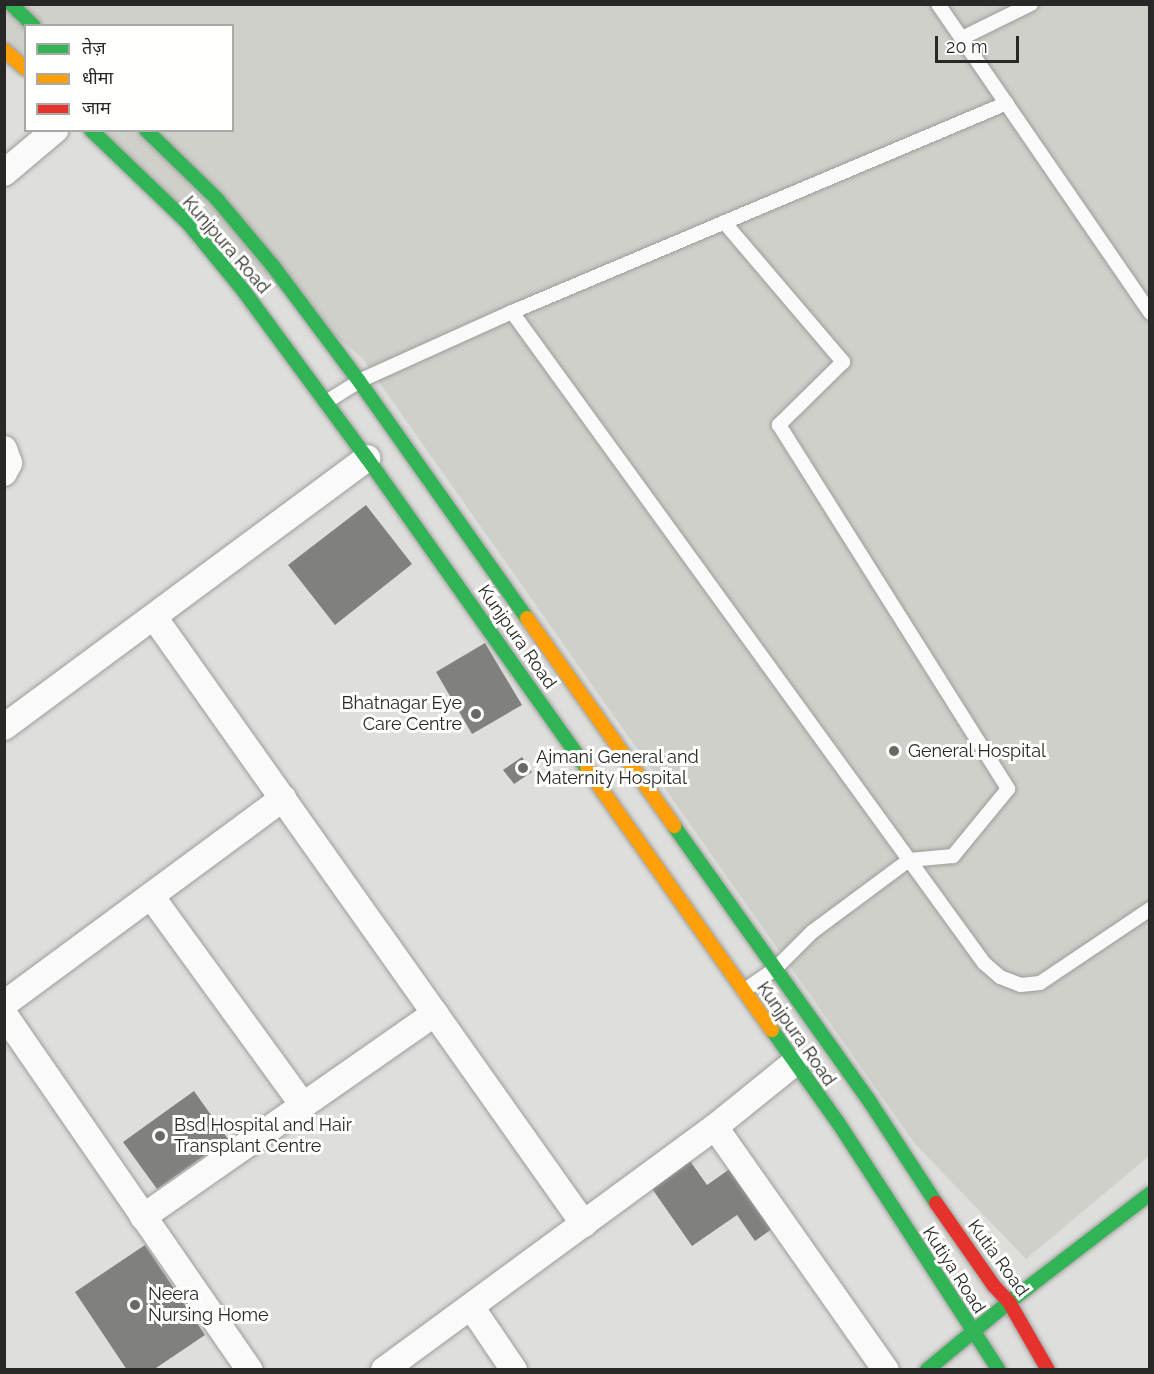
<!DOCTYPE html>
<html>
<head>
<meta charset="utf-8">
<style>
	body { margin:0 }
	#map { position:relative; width:1154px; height:1374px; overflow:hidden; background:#dededc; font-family:Raleway,"Noto Sans Devanagari",sans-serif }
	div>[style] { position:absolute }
	.built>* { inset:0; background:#cfd0c9 }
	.building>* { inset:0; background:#80807f }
	.roads { filter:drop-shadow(0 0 2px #9c9c9b) drop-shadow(0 0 2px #9c9c9b) }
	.lane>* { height:14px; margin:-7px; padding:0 7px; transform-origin:7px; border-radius:7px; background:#fafafa }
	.street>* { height:26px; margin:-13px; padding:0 13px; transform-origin:13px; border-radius:13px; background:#fafafa }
	.fast>* { height:14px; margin:-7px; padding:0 7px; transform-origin:7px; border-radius:7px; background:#30b455 }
	.slow>* { height:14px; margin:-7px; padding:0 7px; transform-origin:7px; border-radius:7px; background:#ff9f0a }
	.jam>* { height:14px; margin:-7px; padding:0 7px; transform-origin:7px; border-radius:7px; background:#e5322d }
	.dots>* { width:16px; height:16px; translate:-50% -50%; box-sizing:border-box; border:3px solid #fffffe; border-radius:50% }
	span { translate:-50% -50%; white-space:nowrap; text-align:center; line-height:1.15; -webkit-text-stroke:6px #fffffe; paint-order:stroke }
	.street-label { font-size:18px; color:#282827 }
	.poi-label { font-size:18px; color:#282827 }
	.right { translate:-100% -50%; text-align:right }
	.left { translate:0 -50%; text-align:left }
	.frame { position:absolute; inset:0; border:6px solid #282827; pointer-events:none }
	.legend { position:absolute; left:24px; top:24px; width:210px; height:108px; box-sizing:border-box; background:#fffffe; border:2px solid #a9a9a8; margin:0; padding:8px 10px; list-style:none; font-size:18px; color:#282827 }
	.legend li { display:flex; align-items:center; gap:12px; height:30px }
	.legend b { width:30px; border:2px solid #a9a9a8 }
	.scale { position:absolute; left:935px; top:36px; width:84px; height:27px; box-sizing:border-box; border:3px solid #282827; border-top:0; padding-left:8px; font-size:18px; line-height:21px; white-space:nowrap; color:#282827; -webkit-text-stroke:4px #fffffe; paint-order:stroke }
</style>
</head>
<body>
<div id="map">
	<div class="built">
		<i style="clip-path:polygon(4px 5px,1149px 5px,1149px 1156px,1026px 1259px,915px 1144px,362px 358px,89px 131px,232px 130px,232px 26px,26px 26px,25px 78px,5px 61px)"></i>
	</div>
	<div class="building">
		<i style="clip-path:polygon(366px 505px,412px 564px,335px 625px,288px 565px)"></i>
		<i style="clip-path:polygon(485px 643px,522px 705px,472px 734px,436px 672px)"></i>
		<i style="clip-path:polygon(522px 757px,532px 772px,514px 784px,503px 770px)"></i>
		<i style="clip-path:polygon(194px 1091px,228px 1139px,157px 1189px,123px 1142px)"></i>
		<i style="clip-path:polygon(685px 1154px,707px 1185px,734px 1166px,776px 1226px,755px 1241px,737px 1215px,692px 1246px,646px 1180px)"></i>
		<i style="clip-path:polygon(145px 1245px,205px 1335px,153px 1370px,127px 1370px,75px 1292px)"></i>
	</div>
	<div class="roads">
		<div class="lane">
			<i style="left:938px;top:4px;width:375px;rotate:55.5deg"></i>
			<i style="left:962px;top:38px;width:77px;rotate:-26.2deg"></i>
			<i style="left:724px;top:222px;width:184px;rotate:49.6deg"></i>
			<i style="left:843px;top:362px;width:90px;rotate:135.5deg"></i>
			<i style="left:779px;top:425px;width:430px;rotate:57.8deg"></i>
			<i style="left:1008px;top:789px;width:87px;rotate:129.4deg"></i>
			<i style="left:953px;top:856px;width:44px;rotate:174.8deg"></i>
			<i style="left:909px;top:860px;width:121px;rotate:143.4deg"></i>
			<i style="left:812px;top:932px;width:52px;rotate:135deg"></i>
			<i style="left:775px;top:969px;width:38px;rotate:145deg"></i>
			<i style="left:512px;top:312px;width:804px;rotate:54.06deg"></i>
			<i style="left:984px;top:963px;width:21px;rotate:41deg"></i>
			<i style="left:1000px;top:977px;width:22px;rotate:21deg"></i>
			<i style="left:1021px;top:985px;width:19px;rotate:-6deg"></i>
			<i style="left:1040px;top:983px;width:133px;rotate:-33.9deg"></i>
			<i style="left:326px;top:402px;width:39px;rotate:-32deg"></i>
			<i style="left:359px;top:381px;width:168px;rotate:-24.3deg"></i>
			<i style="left:512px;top:312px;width:537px;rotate:-22.89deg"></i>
		</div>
		<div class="street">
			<i style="left:4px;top:173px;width:67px;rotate:-40.1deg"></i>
			<i style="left:4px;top:449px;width:15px;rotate:70deg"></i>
			<i style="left:9px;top:463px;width:11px;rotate:117deg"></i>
			<i style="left:154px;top:617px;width:744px;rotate:54.69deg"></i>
			<i style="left:4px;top:727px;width:452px;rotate:-36.5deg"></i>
			<i style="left:151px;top:896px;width:258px;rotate:54deg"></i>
			<i style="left:4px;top:1004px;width:347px;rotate:-36.4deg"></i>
			<i style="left:4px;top:1014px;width:433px;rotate:55.4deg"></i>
			<i style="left:715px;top:1127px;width:297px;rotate:54.9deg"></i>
			<i style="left:143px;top:1217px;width:356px;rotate:-34.9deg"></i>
			<i style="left:472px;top:1308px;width:75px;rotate:55.9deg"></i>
			<i style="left:384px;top:1370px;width:411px;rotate:-36.3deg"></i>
			<i style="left:715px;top:1127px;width:102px;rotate:-39deg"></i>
		</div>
		<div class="fast">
			<i style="left:11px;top:4px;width:32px;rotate:44deg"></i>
			<i style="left:91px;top:130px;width:134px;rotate:43.8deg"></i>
			<i style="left:188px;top:223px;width:87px;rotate:50.6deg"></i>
			<i style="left:243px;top:290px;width:209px;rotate:53.6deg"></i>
			<i style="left:367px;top:458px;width:381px;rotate:54.7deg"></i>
			<i style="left:146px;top:130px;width:98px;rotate:44.2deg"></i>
			<i style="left:216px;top:198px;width:89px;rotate:50deg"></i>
			<i style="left:273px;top:266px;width:144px;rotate:53.2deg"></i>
			<i style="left:359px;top:381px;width:291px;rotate:54.7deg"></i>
			<i style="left:674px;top:826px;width:339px;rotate:54.6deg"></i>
			<i style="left:870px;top:1102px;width:121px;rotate:56.8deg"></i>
			<i style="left:772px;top:1030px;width:115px;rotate:54.5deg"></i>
			<i style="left:839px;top:1124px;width:293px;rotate:57deg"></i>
			<i style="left:927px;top:1370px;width:107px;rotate:-39.7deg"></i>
			<i style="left:1009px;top:1302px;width:178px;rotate:-37.5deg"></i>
		</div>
		<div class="slow">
			<i style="left:4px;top:50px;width:29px;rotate:41deg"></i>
			<i style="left:527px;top:618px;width:255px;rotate:54.7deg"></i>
			<i style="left:587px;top:769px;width:320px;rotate:54.7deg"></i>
		</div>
		<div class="jam">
			<i style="left:936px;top:1203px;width:101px;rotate:55.1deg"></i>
			<i style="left:994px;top:1286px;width:22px;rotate:47deg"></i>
			<i style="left:1009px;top:1302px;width:78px;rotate:60.2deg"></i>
		</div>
	</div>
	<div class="dots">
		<i style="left:476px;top:714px;background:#686866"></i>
		<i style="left:894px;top:751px;background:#686866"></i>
		<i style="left:523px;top:768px;background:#686866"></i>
		<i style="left:160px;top:1136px;background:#686866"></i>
		<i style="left:135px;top:1305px;background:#686866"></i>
	</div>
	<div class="street-label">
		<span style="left:226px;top:245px;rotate:49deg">Kunjpura Road</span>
		<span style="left:517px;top:637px;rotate:55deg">Kunjpura Road</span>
		<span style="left:796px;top:1034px;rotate:55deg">Kunjpura Road</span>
		<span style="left:998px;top:1258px;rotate:54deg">Kutia Road</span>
		<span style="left:954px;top:1270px;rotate:57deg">Kutiya Road</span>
	</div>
	<div class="poi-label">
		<span class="right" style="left:462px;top:714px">Bhatnagar Eye<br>Care Centre</span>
		<span class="left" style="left:908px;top:751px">General Hospital</span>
		<span class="left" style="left:536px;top:768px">Ajmani General and<br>Maternity Hospital</span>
		<span class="left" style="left:174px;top:1136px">Bsd Hospital and Hair<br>Transplant Centre</span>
		<span class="left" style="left:148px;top:1305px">Neera<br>Nursing Home</span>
	</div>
	<div class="frame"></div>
	<ul class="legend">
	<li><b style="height:8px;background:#30b455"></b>तेज़</li>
	<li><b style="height:8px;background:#ff9f0a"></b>धीमा</li>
	<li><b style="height:8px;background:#e5322d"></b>जाम</li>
	</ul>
	<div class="scale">20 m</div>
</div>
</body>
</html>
